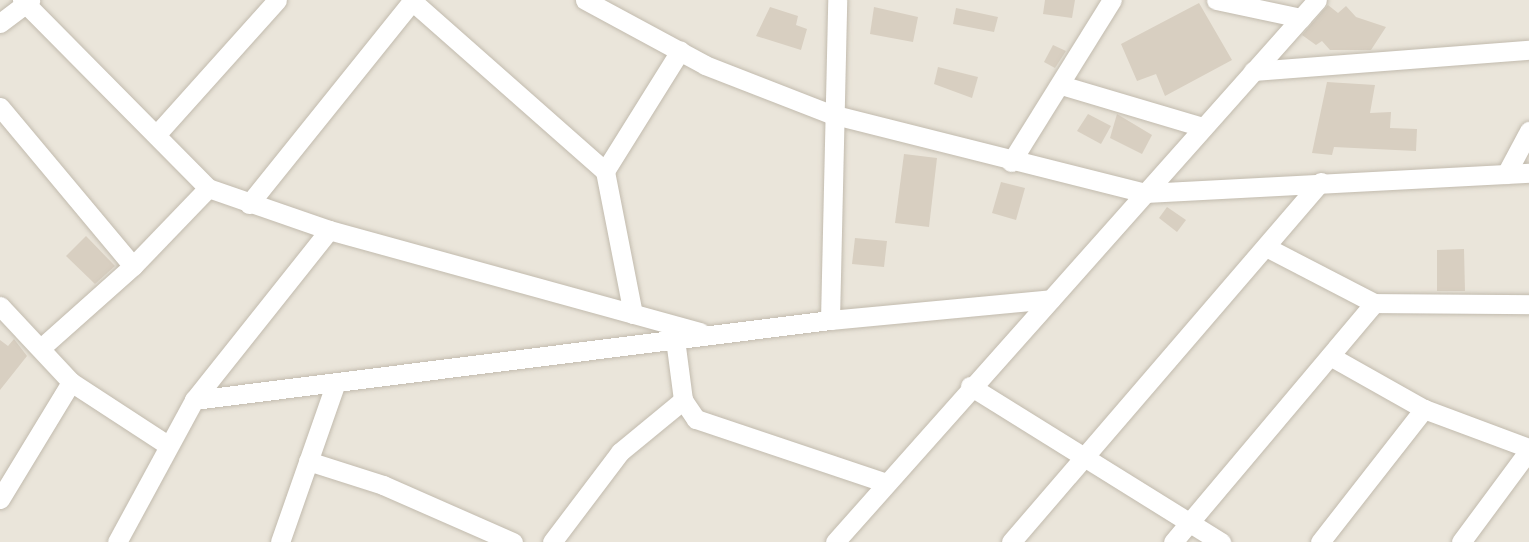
<!DOCTYPE html>
<html>
<head>
<meta charset="utf-8">
<style>
	body { margin:0 }
	#map { position:relative; width:1529px; height:542px; overflow:hidden; background:#f6f3ec; font-family:"Space Grotesk",sans-serif }
	div>[style] { position:absolute }
	.residential>* { inset:0; background:#eae5da }
	.building>* { inset:0; background:#d8cfc1 }
	.roads { filter:drop-shadow(0 0 2px #c2bbae) drop-shadow(0 0 2px #c2bbae) }
	.minor>* { height:19px; margin:-9.5px; padding:0 9.5px; transform-origin:9.5px; border-radius:9.5px; background:#fff }
	span { translate:-50% -50%; white-space:nowrap; text-align:center; line-height:1.15; -webkit-text-stroke:6px #fff; paint-order:stroke }
</style>
</head>
<body>
<div id="map">
	<div class="residential">
		<i style="clip-path:polygon(0 0,1529px 0,1529px 542px,0 542px)"></i>
	</div>
	<div class="building">
		<i style="clip-path:polygon(1045px 0,1075px 0,1072px 18px,1043px 14px)"></i>
		<i style="clip-path:polygon(1199px 3px,1232px 60px,1165px 96px,1156px 74px,1137px 81px,1121px 44px)"></i>
		<i style="clip-path:polygon(1328px 5px,1338px 13px,1346px 6px,1356px 17px,1386px 27px,1371px 50px,1330px 50px,1322px 41px,1316px 45px,1302px 35px)"></i>
		<i style="clip-path:polygon(770px 7px,798px 16px,796px 25px,807px 29px,801px 50px,756px 36px)"></i>
		<i style="clip-path:polygon(874px 7px,918px 17px,913px 42px,870px 34px)"></i>
		<i style="clip-path:polygon(956px 8px,998px 17px,994px 32px,953px 24px)"></i>
		<i style="clip-path:polygon(1053px 45px,1066px 51px,1055px 68px,1044px 62px)"></i>
		<i style="clip-path:polygon(938px 67px,978px 77px,972px 98px,934px 84px)"></i>
		<i style="clip-path:polygon(1327px 82px,1375px 85px,1370px 113px,1391px 112px,1390px 128px,1417px 129px,1416px 151px,1334px 147px,1332px 155px,1312px 153px)"></i>
		<i style="clip-path:polygon(1088px 114px,1111px 126px,1101px 144px,1077px 131px)"></i>
		<i style="clip-path:polygon(1117px 114px,1152px 135px,1142px 154px,1110px 138px)"></i>
		<i style="clip-path:polygon(904px 154px,937px 158px,929px 227px,895px 223px)"></i>
		<i style="clip-path:polygon(1001px 182px,1025px 188px,1016px 220px,992px 213px)"></i>
		<i style="clip-path:polygon(1167px 207px,1186px 220px,1177px 232px,1159px 218px)"></i>
		<i style="clip-path:polygon(86px 236px,115px 266px,95px 284px,66px 256px)"></i>
		<i style="clip-path:polygon(855px 238px,887px 241px,884px 267px,852px 264px)"></i>
		<i style="clip-path:polygon(1464px 249px,1465px 291px,1437px 291px,1437px 250px)"></i>
		<i style="clip-path:polygon(14px 339px,27px 356px,0 390px,0 340px,8px 346px)"></i>
	</div>
	<div class="roads">
		<div class="minor">
			<i style="left:22px;top:0;width:264px;rotate:45.3deg"></i>
			<i style="left:208px;top:188px;width:128px;rotate:19.1deg"></i>
			<i style="left:329px;top:230px;width:385px;rotate:15.4deg"></i>
			<i style="left:411px;top:0;width:259px;rotate:41.4deg"></i>
			<i style="left:585px;top:0;width:136px;rotate:28.4deg"></i>
			<i style="left:705px;top:65px;width:135px;rotate:21.3deg"></i>
			<i style="left:831px;top:114px;width:324px;rotate:14.1deg"></i>
			<i style="left:1145px;top:193px;width:385px;rotate:-3deg"></i>
			<i style="left:1216px;top:0;width:87px;rotate:12deg"></i>
			<i style="left:0;top:23px;width:38px;rotate:-37deg"></i>
			<i style="left:1253px;top:71px;width:277px;rotate:-4.4deg"></i>
			<i style="left:1061px;top:85px;width:148px;rotate:16.5deg"></i>
			<i style="left:0;top:107px;width:207px;rotate:50.1deg"></i>
			<i style="left:156px;top:135px;width:181px;rotate:-48.1deg"></i>
			<i style="left:1011px;top:162px;width:191px;rotate:-58.1deg"></i>
			<i style="left:1506px;top:174px;width:49px;rotate:-61.9deg"></i>
			<i style="left:249px;top:204px;width:262px;rotate:-51.2deg"></i>
			<i style="left:1266px;top:247px;width:122px;rotate:27.4deg"></i>
			<i style="left:0;top:306px;width:104px;rotate:46.9deg"></i>
			<i style="left:71px;top:382px;width:113px;rotate:33.1deg"></i>
			<i style="left:633px;top:314px;width:146px;rotate:-101.1deg"></i>
			<i style="left:605px;top:171px;width:142px;rotate:-58deg"></i>
			<i style="left:830px;top:320px;width:320px;rotate:-88.7deg"></i>
			<i style="left:675px;top:339px;width:62px;rotate:82.5deg"></i>
			<i style="left:683px;top:400px;width:23px;rotate:56deg"></i>
			<i style="left:696px;top:419px;width:200px;rotate:18.6deg"></i>
			<i style="left:42px;top:347px;width:122px;rotate:-41.7deg"></i>
			<i style="left:133px;top:266px;width:108px;rotate:-46.1deg"></i>
			<i style="left:970px;top:386px;width:296px;rotate:31.9deg"></i>
			<i style="left:194px;top:400px;width:641px;rotate:-7.17deg"></i>
			<i style="left:830px;top:320px;width:222px;rotate:-5.4deg"></i>
			<i style="left:1424px;top:409px;width:112px;rotate:20.4deg"></i>
			<i style="left:308px;top:461px;width:79px;rotate:17.7deg"></i>
			<i style="left:383px;top:485px;width:142px;rotate:23.7deg"></i>
			<i style="left:0;top:499px;width:137px;rotate:-58.7deg"></i>
			<i style="left:117px;top:542px;width:162px;rotate:-61.5deg"></i>
			<i style="left:194px;top:400px;width:217px;rotate:-51.5deg"></i>
			<i style="left:280px;top:542px;width:166px;rotate:-70.7deg"></i>
			<i style="left:552px;top:542px;width:113px;rotate:-52.9deg"></i>
			<i style="left:620px;top:452px;width:82px;rotate:-39.5deg"></i>
			<i style="left:835px;top:542px;width:725px;rotate:-48.35deg"></i>
			<i style="left:1011px;top:542px;width:475px;rotate:-49.3deg"></i>
			<i style="left:1173px;top:542px;width:312px;rotate:-49.9deg"></i>
			<i style="left:1374px;top:303px;width:155px;rotate:0.4deg"></i>
			<i style="left:1320px;top:542px;width:169px;rotate:-52deg"></i>
			<i style="left:1424px;top:409px;width:108px;rotate:-150.6deg"></i>
			<i style="left:1461px;top:542px;width:114px;rotate:-53.5deg"></i>
		</div>
	</div>
</div>
</body>
</html>
